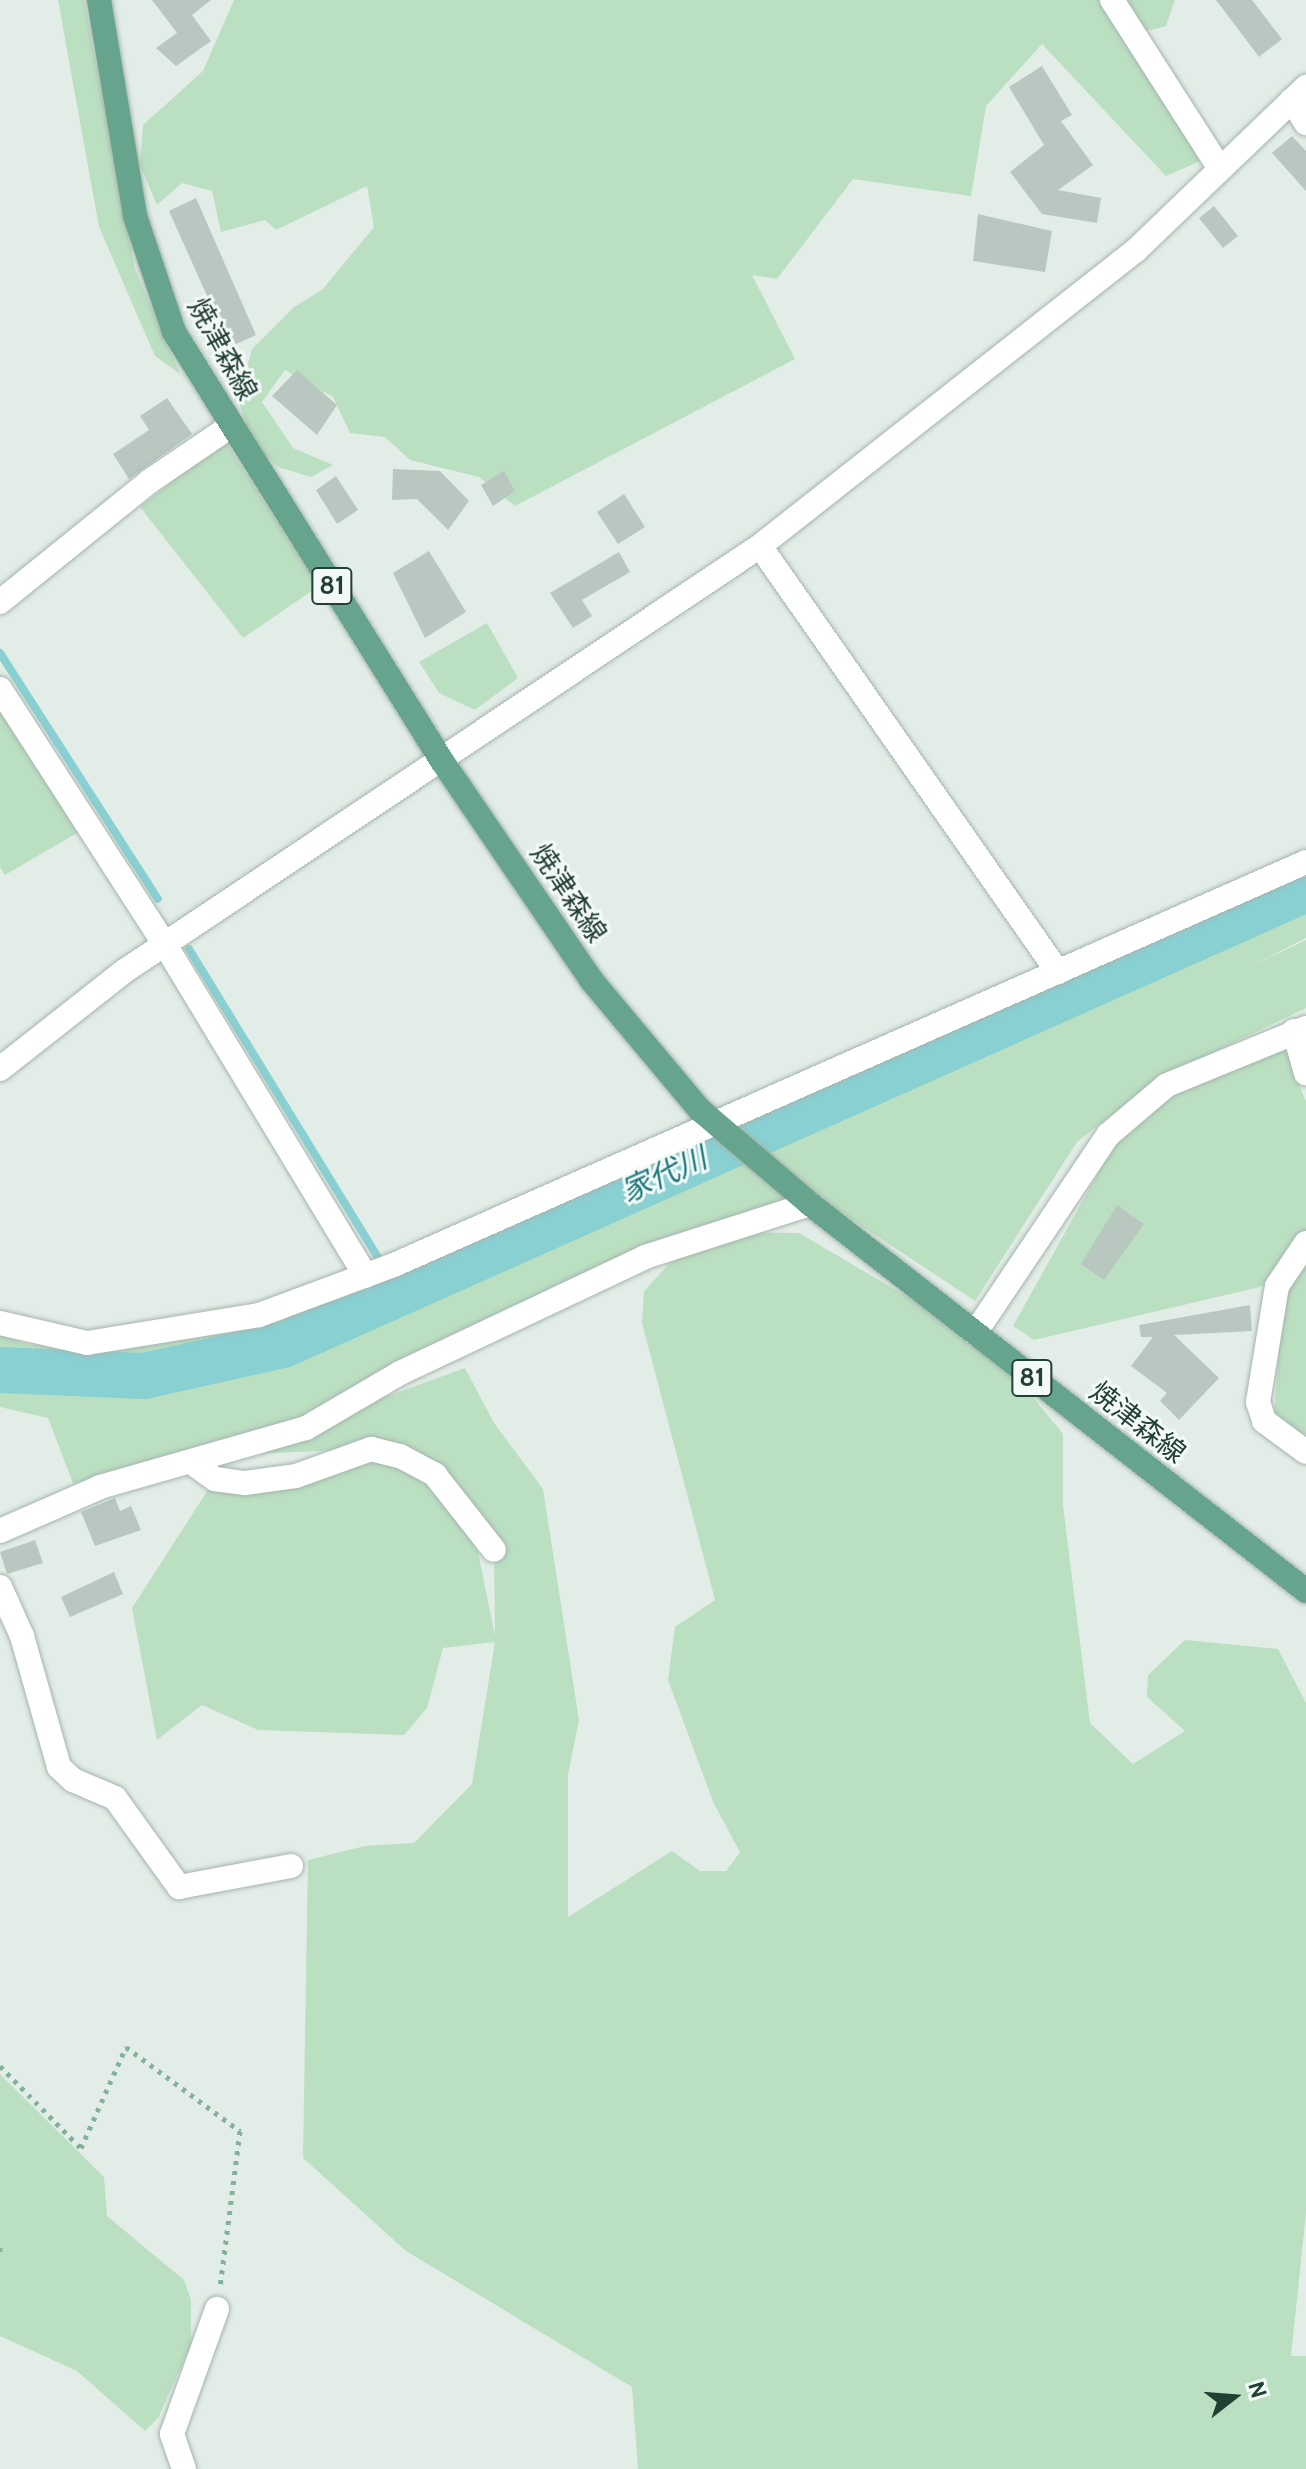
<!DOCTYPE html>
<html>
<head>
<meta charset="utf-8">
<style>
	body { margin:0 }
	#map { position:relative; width:1306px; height:2469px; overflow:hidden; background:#e3ede7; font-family:Cabin,"Noto Sans JP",sans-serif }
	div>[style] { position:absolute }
	.green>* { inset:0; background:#bbdfc1 }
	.stream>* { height:8px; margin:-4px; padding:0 4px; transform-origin:4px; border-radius:4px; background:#89d0d3 }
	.river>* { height:46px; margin:-23px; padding:0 23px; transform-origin:23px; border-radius:23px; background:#89d0d3 }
	.building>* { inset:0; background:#b8c8c0 }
	.path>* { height:5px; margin-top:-2.5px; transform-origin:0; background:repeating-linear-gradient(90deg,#82b19e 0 4px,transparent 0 10px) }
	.roads { filter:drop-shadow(0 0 2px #a5b5ae) drop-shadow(0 0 2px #a5b5ae) }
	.minor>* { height:24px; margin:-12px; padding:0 12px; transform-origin:12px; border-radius:12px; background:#fff }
	.major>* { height:24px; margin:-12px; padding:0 12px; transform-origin:12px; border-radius:12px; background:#66a48d }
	span { translate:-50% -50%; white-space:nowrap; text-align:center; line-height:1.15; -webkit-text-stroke:6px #f3f9f6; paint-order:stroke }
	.shield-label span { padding:2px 6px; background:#f3f9f6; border:2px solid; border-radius:6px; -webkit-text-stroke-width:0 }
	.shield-label { font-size:26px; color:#223f34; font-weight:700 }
	.street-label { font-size:28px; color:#223f34 }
	.water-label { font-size:30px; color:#1a777c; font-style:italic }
	.north { position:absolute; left:1194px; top:2357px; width:80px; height:80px; -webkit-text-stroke:6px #f3f9f6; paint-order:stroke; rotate:73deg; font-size:22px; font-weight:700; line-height:32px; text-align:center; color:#223f34 }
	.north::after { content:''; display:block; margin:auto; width:28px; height:36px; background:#223f34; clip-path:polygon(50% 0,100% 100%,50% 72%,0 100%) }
</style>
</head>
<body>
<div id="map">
	<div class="green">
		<i style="clip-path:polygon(58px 0,84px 0,135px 269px,180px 374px,155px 356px,99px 227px)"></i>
		<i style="clip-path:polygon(234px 0,1175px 0,1166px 26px,1135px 34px,1212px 156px,1166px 176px,1042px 44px,986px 106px,971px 196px,853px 179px,777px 279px,752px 275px,795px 359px,515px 506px,479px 477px,410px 460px,385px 437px,350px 433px,333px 397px,285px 370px,262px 402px,293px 448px,333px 465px,311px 477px,278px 467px,253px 443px,238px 400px,252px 349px,294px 307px,323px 289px,374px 227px,367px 186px,276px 230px,265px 220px,221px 232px,212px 191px,182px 183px,157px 205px,140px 165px,143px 125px,203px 71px)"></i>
		<i style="clip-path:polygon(224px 440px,319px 586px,243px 638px,140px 507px)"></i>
		<i style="clip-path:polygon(487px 623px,518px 678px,475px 710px,439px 693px,419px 662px)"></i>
		<i style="clip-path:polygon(0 703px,77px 833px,5px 875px,0 867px)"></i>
		<i style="clip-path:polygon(evenodd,1306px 849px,1306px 938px,1249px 967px,1306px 940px,1306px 1008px,1160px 1078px,1077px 1142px,975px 1301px,815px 1195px,726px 1232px,799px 1233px,991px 1346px,1063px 1434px,1063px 1505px,1090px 1723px,1133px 1764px,1185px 1731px,1147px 1697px,1148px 1675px,1185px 1640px,1278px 1649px,1306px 1703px,1306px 2213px,1291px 2356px,1306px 2356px,1306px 2469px,638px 2469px,632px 2387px,406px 2251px,303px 2158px,308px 1860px,365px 1846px,414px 1843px,472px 1784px,495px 1642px,443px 1648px,427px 1708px,404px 1735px,258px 1730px,202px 1705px,157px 1740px,132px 1608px,215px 1479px,259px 1490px,368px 1449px,226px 1455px,254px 1444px,73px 1483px,48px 1418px,0 1407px,0 1335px,30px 1345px,177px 1340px,366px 1276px,703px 1113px,1058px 972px,1070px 955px,1306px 849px,716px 1235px,669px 1264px,644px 1291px,642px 1323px,715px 1600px,675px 1627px,668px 1680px,714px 1804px,740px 1852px,726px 1871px,700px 1871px,672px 1851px,568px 1917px,568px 1775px,579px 1720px,543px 1489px,494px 1423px,465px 1368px,308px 1425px,716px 1235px,1306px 849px,440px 1484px,471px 1499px,494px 1550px,495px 1636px,478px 1552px,440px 1484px)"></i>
		<i style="clip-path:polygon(1281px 1036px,1306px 1102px,1306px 1442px,1274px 1419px,1284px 1274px,1260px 1287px,1034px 1340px,1013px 1326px,1116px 1141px,1181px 1078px)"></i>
		<i style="clip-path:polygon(0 2074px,104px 2177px,107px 2216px,184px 2280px,191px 2300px,191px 2345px,158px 2418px,145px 2431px,77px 2371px,0 2336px)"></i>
	</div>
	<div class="stream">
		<i style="left:0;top:653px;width:292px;rotate:57.3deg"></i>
		<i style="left:189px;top:949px;width:406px;rotate:58.5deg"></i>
	</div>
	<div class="river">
		<i style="left:0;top:1370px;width:144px;rotate:2.4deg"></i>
		<i style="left:144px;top:1376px;width:142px;rotate:-12.6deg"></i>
		<i style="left:283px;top:1345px;width:1120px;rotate:-24.02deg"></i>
	</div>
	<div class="building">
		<i style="clip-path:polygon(152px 0,211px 0,192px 15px,211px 41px,176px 66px,156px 48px,177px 33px)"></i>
		<i style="clip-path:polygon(1216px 0,1252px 0,1282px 39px,1259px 57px)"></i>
		<i style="clip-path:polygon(1042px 66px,1072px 115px,1061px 121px,1093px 165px,1058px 190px,1101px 198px,1097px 223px,1042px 214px,1010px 172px,1044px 145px,1009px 87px)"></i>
		<i style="clip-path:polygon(1292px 136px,1306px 151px,1306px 191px,1272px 153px)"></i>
		<i style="clip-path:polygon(196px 198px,256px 335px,230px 347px,169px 211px)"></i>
		<i style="clip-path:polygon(1214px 206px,1238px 236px,1223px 248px,1199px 218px)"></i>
		<i style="clip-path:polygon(978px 214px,1052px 231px,1045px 272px,973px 261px)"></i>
		<i style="clip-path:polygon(297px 370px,337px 405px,317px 435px,272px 396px)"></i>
		<i style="clip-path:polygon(167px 398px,192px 434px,129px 479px,113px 454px,149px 430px,140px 416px)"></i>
		<i style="clip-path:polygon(393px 469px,440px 471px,469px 501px,448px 530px,417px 499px,392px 500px)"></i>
		<i style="clip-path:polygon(504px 471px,515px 491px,493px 506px,481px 485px)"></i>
		<i style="clip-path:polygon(336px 476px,358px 510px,337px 524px,316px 490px)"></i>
		<i style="clip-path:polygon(624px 494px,645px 527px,618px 544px,597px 512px)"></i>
		<i style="clip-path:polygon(429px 551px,466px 612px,425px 638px,393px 573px)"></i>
		<i style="clip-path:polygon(619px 552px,630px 572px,582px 600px,592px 616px,573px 628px,550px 593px)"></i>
		<i style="clip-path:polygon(1117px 1205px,1144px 1224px,1104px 1280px,1081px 1264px)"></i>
		<i style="clip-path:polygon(1250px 1305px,1252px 1331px,1174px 1335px,1219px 1378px,1179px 1420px,1160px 1401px,1167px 1393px,1131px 1366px,1153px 1337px,1141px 1337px,1139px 1325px)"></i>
		<i style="clip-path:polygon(115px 1498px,120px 1511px,131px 1506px,141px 1530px,95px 1546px,81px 1512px)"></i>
		<i style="clip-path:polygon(35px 1540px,43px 1563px,7px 1574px,0 1552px)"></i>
		<i style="clip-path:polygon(114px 1572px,123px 1594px,70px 1617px,61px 1597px)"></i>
	</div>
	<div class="path">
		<i style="left:0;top:2066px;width:115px;rotate:45.4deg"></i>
		<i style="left:81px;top:2148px;width:111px;rotate:-66deg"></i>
		<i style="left:126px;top:2047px;width:142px;rotate:36.4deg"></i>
		<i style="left:240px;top:2131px;width:158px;rotate:97.3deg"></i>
		<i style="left:0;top:2247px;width:8px;rotate:90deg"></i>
	</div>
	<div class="roads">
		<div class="minor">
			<i style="left:1112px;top:0;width:197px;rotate:57.4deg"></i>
			<i style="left:1292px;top:100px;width:27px;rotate:59deg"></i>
			<i style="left:760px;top:546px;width:520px;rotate:55.03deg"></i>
			<i style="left:0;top:602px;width:193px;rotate:-38.9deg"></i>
			<i style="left:150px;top:481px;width:98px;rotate:-34.2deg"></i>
			<i style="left:0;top:689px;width:302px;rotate:57.2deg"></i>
			<i style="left:164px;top:943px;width:389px;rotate:58.8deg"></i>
			<i style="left:1294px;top:1031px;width:44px;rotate:74.1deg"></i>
			<i style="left:0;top:1069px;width:160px;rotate:-38.2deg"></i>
			<i style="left:126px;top:970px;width:763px;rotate:-33.77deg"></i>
			<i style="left:760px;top:546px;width:479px;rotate:-38.2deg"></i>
			<i style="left:1136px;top:250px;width:236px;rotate:-43.8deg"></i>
			<i style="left:1306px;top:1243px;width:52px;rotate:124deg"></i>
			<i style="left:1277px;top:1286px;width:118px;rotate:99.3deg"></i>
			<i style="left:1258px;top:1402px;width:20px;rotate:72deg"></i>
			<i style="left:1264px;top:1421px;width:52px;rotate:36.4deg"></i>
			<i style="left:0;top:1323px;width:89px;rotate:12.9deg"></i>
			<i style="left:87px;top:1343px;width:174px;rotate:-9.2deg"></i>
			<i style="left:259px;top:1315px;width:146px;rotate:-20.4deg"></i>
			<i style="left:396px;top:1264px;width:995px;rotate:-23.83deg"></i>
			<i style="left:975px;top:1333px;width:239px;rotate:-56.1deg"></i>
			<i style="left:1108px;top:1135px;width:77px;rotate:-40.3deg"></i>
			<i style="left:1167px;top:1085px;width:150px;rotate:-22.3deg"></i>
			<i style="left:194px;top:1464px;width:26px;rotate:36deg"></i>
			<i style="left:215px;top:1479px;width:30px;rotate:8deg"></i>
			<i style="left:245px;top:1483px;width:51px;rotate:-7.8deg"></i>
			<i style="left:296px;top:1476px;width:80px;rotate:-19.8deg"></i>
			<i style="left:371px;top:1449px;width:30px;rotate:14deg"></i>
			<i style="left:400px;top:1456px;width:40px;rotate:28deg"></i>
			<i style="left:435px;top:1475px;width:95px;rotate:51.8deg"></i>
			<i style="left:0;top:1531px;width:109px;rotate:-23.7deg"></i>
			<i style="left:100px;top:1487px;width:214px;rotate:-16deg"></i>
			<i style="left:306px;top:1428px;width:109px;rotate:-30.3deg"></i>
			<i style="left:400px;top:1373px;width:271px;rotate:-25.3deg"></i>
			<i style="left:645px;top:1257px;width:173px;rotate:-17.8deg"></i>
			<i style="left:0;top:1587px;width:54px;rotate:65.8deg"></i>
			<i style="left:22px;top:1636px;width:136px;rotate:74.2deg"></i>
			<i style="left:59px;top:1767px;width:19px;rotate:43deg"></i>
			<i style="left:73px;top:1780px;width:46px;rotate:23.2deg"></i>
			<i style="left:115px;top:1798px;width:110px;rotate:54.3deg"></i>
			<i style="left:179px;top:1887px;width:114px;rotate:-10.6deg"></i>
			<i style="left:184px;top:2469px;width:37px;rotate:-109deg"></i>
			<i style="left:172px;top:2434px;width:133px;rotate:-70.2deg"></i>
		</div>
		<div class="major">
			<i style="left:99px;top:0;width:219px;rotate:80.5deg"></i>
			<i style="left:135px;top:216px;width:122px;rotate:71.4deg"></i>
			<i style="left:174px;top:332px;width:506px;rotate:58.01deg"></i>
			<i style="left:442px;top:761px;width:266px;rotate:55.7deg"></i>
			<i style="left:592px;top:981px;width:168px;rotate:50.1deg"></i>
			<i style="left:700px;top:1110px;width:145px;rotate:40.5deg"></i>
			<i style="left:810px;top:1204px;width:629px;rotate:37.96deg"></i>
		</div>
	</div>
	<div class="shield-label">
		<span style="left:332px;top:586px">81</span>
		<span style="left:1032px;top:1378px">81</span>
	</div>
	<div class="street-label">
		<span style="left:223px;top:349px;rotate:61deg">焼津森線</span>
		<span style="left:569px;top:893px;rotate:56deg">焼津森線</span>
		<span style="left:1138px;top:1422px;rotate:38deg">焼津森線</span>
	</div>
	<div class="water-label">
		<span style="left:664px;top:1175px;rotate:-24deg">家代川</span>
	</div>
	<div class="north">N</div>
</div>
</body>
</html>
